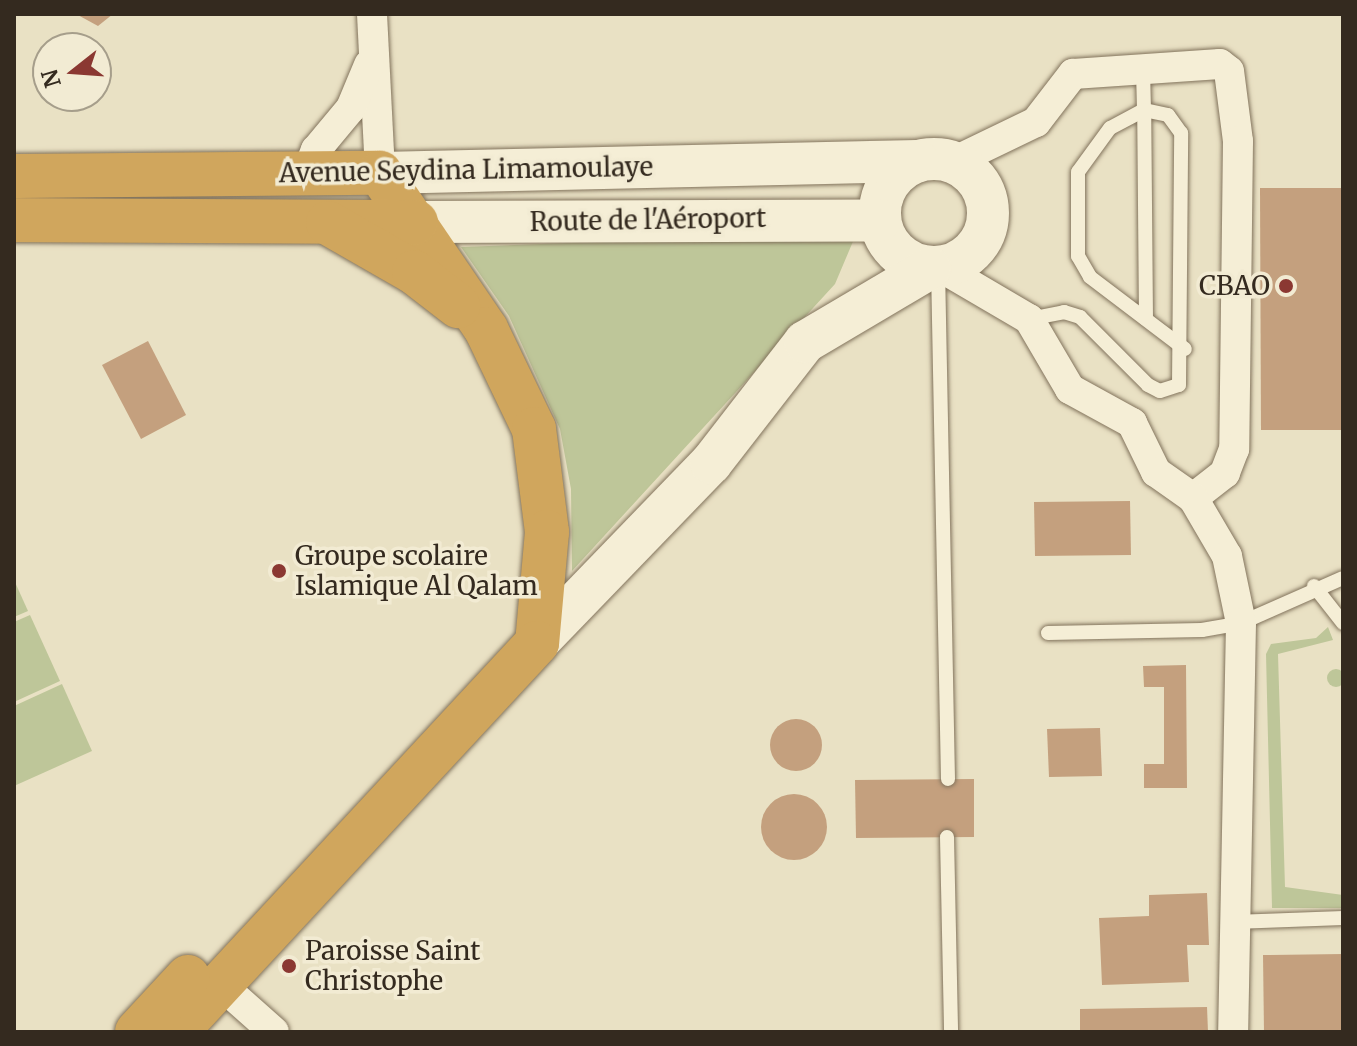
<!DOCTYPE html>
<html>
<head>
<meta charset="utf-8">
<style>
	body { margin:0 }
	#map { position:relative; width:1357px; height:1046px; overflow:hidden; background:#e9e1c4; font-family:Merriweather,serif }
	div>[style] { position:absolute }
	.green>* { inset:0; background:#bec699 }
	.round { border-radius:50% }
	.building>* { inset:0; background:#c4a07e }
	.roads { filter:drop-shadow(0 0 2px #82735c) drop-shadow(0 0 2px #82735c) }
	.lane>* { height:14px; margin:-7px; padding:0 7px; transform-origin:7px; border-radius:7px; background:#f5eed6 }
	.street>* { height:30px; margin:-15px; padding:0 15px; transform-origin:15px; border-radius:15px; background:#f5eed6 }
	.secondary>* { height:42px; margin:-21px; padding:0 21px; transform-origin:21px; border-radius:21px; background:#f5eed6 }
	.secondary>.ring { margin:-21px; padding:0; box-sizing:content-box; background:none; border:42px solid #f5eed6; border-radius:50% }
	.highway>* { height:44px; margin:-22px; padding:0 22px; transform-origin:22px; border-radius:22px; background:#d0a65d }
	.dots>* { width:22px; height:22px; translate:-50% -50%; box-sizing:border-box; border:4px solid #f2ebd3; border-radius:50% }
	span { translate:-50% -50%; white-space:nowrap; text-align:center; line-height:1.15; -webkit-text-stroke:7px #f2ebd3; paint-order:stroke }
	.street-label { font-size:26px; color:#342a1f }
	.poi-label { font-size:26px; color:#342a1f }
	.right { translate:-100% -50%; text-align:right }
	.left { translate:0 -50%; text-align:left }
	.frame { position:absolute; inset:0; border:16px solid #342a1f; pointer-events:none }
	.north { position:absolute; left:32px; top:32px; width:80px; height:80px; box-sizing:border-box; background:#f2ebd3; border:2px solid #a69e8b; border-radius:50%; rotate:253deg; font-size:22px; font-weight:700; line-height:32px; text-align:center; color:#342a1f }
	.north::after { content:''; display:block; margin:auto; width:28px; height:36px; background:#8b3832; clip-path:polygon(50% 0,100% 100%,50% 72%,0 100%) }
</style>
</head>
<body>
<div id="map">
	<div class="green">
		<i style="clip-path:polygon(857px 232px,835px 284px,572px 571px,571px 489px,560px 429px,509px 316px,461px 247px)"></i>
		<i style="clip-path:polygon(14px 580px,28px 611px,14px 617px)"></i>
		<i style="clip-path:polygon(30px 615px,60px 681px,14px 702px,14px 622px)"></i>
		<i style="clip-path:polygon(1328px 627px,1333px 640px,1278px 654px,1285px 887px,1343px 895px,1343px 908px,1272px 908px,1266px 654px,1271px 644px,1316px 638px)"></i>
		<i class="round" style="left:1327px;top:669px;width:18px;height:18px"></i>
		<i style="clip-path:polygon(62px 684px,92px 751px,14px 786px,14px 706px)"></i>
	</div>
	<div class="building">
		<i style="clip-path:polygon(76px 14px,113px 14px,98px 26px)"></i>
		<i style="clip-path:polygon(1260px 188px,1343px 188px,1343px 430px,1261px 430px)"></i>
		<i style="clip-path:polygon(148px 341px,186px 415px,141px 439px,102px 365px)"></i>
		<i style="clip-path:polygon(1130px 501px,1131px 555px,1035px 556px,1034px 502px)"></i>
		<i style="clip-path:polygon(1186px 665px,1187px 788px,1144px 788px,1144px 764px,1164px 764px,1164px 687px,1144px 687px,1143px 666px)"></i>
		<i class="round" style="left:770px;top:719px;width:52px;height:52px"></i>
		<i style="clip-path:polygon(1100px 728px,1102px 776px,1049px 777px,1047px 729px)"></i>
		<i style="clip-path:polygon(974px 779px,974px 837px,856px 838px,855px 780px)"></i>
		<i class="round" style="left:761px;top:794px;width:66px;height:66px"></i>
		<i style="clip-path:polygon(1207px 893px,1209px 945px,1187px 945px,1189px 982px,1102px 985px,1099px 918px,1149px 916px,1149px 895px)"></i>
		<i style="clip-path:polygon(1343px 954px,1343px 1032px,1264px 1032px,1263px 955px)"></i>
		<i style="clip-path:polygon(1207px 1007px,1208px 1032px,1080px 1032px,1080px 1009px)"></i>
	</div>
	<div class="roads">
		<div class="lane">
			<i style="left:938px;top:268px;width:511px;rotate:88.88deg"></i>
			<i style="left:1029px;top:319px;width:36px;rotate:-11deg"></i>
			<i style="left:1064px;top:312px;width:17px;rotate:17deg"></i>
			<i style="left:1080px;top:317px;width:96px;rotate:45deg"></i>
			<i style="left:1148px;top:385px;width:13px;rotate:27deg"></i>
			<i style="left:1160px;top:391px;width:20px;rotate:-18deg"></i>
			<i style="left:1179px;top:385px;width:252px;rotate:-89.5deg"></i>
			<i style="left:1181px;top:133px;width:22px;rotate:-126deg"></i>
			<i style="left:1168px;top:115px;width:25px;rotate:-168deg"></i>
			<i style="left:1144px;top:110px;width:42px;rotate:-91.4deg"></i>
			<i style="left:1146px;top:319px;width:209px;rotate:-90.5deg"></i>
			<i style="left:1144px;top:110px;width:38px;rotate:152deg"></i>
			<i style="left:1110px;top:128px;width:54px;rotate:126deg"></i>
			<i style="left:1078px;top:172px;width:84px;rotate:90deg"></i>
			<i style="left:1078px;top:256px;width:24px;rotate:60deg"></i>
			<i style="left:1090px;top:277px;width:119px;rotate:37.2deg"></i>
			<i style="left:1314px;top:586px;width:47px;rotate:51.9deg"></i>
			<i style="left:1048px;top:633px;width:154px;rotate:-1.1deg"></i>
			<i style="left:1202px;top:630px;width:40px;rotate:-10deg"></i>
			<i style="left:1241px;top:623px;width:111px;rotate:-23.8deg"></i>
			<i style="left:947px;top:837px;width:195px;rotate:88.8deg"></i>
			<i style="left:1234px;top:922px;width:109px;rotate:-2.1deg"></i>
		</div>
		<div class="street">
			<i style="left:372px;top:14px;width:159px;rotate:87.1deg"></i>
			<i style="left:953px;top:162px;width:92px;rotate:-25.7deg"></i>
			<i style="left:1036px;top:122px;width:61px;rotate:-52.4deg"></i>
			<i style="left:1073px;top:74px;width:147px;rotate:-3.9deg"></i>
			<i style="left:1220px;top:64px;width:11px;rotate:38deg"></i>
			<i style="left:1229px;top:71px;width:71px;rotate:82.7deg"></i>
			<i style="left:1238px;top:141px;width:308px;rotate:90.7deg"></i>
			<i style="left:1234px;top:449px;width:26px;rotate:111deg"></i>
			<i style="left:1225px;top:473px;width:41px;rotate:142deg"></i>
			<i style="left:307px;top:173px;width:25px;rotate:-69deg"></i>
			<i style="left:316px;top:150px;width:55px;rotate:-50.2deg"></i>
			<i style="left:351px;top:108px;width:47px;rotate:-67.3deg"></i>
			<i style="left:942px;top:268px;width:101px;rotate:30.4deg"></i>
			<i style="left:1029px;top:319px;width:81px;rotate:59.6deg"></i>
			<i style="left:1070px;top:389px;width:71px;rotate:28.7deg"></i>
			<i style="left:1132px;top:423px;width:55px;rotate:63.9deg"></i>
			<i style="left:1156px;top:472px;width:45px;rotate:35.1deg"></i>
			<i style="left:1193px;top:498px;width:67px;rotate:59.6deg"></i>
			<i style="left:1227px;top:556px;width:68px;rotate:78.2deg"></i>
			<i style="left:1241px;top:623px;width:409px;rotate:91.1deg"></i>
			<i style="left:220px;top:984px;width:72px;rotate:41.6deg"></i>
		</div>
		<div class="secondary">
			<i class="ring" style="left:880px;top:159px;width:66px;height:66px"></i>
			<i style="left:380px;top:173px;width:538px;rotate:-1.28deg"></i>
			<i style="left:416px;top:222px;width:464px;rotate:-0.2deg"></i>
			<i style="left:537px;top:643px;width:250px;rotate:-46deg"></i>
			<i style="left:711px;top:463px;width:153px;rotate:-52.2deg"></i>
			<i style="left:805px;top:342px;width:145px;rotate:-30.6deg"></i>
		</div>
		<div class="highway">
			<i style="left:14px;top:176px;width:366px;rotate:-0.5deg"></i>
			<i style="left:380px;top:173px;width:189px;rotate:55.8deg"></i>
			<i style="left:486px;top:329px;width:111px;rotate:64.4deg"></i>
			<i style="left:534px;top:429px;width:104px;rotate:82.8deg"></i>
			<i style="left:547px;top:532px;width:111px;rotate:95.1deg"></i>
			<i style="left:537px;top:643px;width:531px;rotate:132.86deg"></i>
			<i style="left:14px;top:220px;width:402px;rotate:0.3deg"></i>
			<i style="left:328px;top:223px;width:99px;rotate:29.7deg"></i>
			<i style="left:414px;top:272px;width:56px;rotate:37.7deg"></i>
			<i style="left:137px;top:1032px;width:75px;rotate:-47.2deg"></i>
		</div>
	</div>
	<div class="dots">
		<i style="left:1286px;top:286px;background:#8b3832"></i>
		<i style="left:279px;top:571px;background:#8b3832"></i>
		<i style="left:289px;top:966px;background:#8b3832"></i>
	</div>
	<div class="street-label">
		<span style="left:466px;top:170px;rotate:-1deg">Avenue Seydina Limamoulaye</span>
		<span style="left:648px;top:220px;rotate:-1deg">Route de l'Aéroport</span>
	</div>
	<div class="poi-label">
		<span class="right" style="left:1270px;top:286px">CBAO</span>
		<span class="left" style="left:295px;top:571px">Groupe scolaire<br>Islamique Al Qalam</span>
		<span class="left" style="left:305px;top:966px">Paroisse Saint<br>Christophe</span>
	</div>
	<div class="frame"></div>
	<div class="north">N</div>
</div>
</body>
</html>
